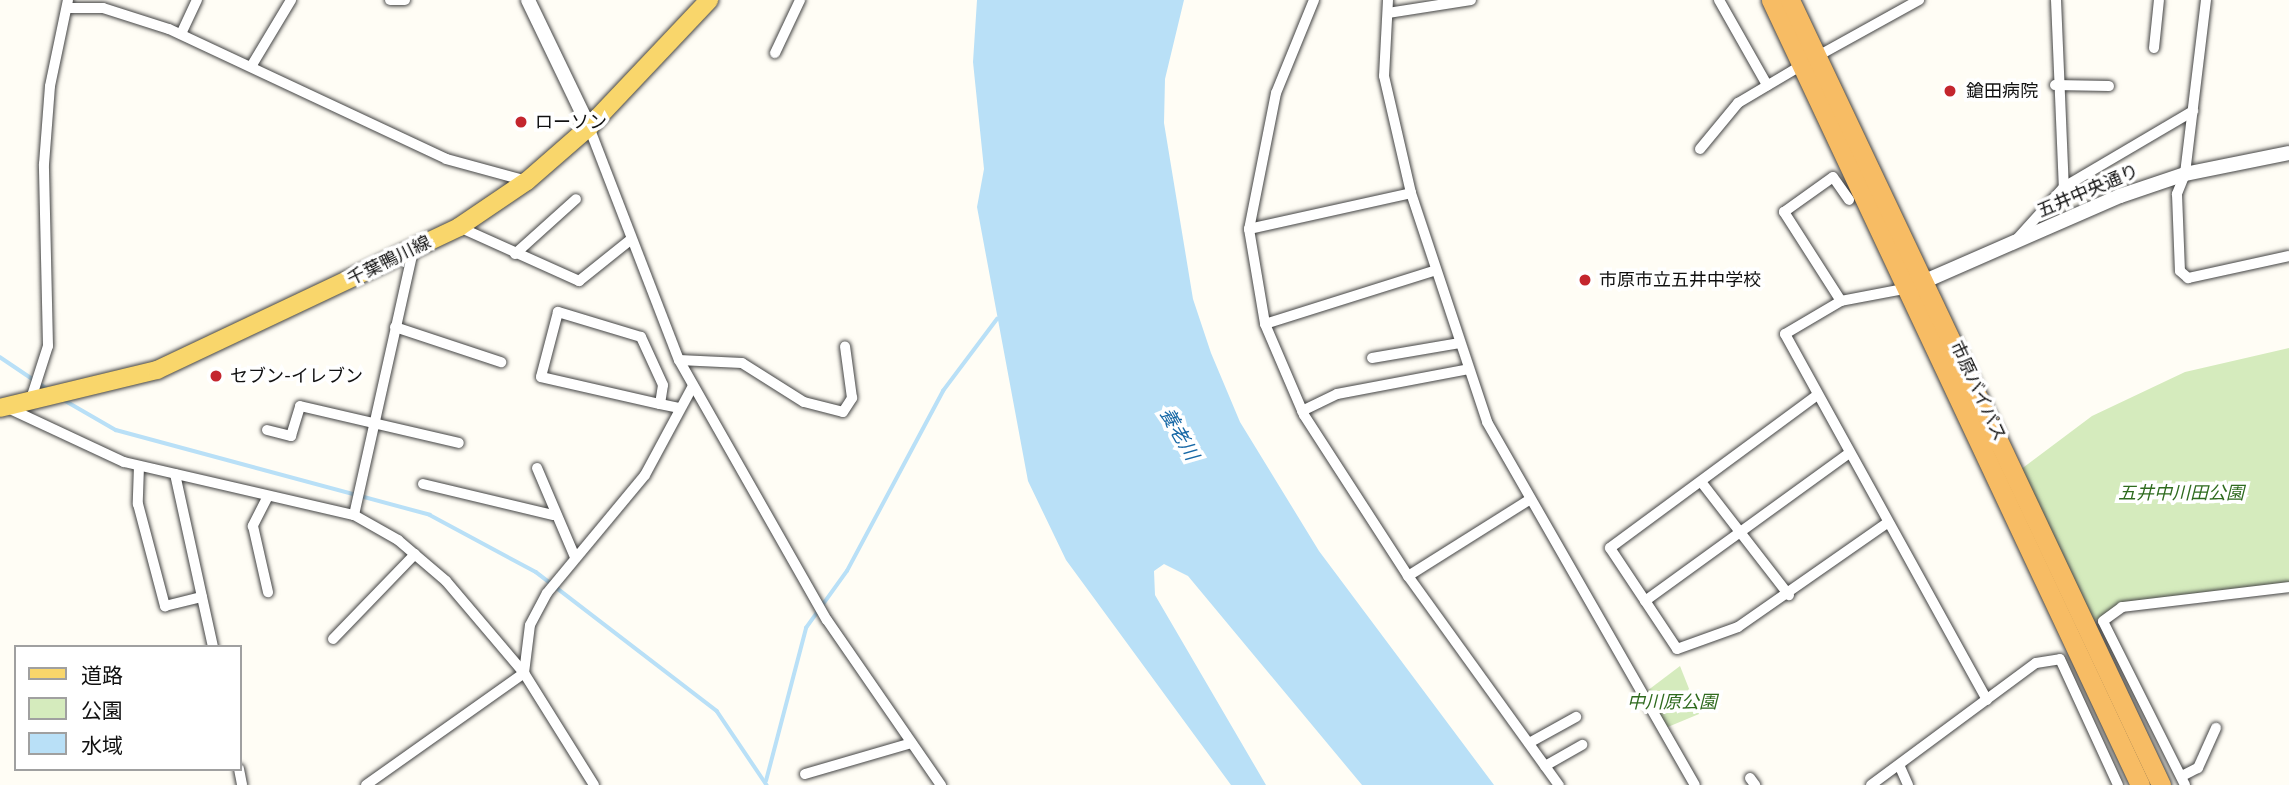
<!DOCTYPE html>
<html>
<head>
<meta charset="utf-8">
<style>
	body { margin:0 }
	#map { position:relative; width:2289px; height:785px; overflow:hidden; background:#fffdf5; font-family:"IBM Plex Serif","Noto Sans JP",serif }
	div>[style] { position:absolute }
	.green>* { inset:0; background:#d5ebbd }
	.water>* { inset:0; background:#b9e0f7 }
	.stream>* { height:3.5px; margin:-1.75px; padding:0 1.75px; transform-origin:1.75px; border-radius:1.75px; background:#b9e0f7 }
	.roads { filter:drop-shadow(0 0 2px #444) drop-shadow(0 0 2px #444) }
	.minor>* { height:10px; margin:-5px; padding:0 5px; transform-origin:5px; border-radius:5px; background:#fff }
	.tertiary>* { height:14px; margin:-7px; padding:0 7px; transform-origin:7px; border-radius:7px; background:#fff }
	.primary>* { height:18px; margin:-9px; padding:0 9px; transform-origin:9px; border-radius:9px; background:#f9d66b }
	.trunk>* { height:19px; margin:-9.5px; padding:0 9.5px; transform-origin:9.5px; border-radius:9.5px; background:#f7bc64 }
	.dots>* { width:19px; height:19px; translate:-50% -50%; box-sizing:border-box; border:4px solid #fff; border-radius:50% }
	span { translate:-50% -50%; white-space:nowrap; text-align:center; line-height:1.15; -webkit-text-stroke:7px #fff; paint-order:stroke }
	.poi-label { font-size:18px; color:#111 }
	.left { translate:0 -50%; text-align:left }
	.street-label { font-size:18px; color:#111 }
	.park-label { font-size:18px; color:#2f6b1f; font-style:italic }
	.water-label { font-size:19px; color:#1768a6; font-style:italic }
	.legend { position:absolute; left:14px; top:645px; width:228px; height:126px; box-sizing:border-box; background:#fff; border:2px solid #a0a0a0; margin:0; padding:9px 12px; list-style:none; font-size:21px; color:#111 }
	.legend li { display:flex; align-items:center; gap:14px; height:35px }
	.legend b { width:35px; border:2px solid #a0a0a0 }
</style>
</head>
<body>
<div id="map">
	<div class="green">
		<i style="clip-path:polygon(2289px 348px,2289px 587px,2122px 607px,2086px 625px,2016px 473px,2092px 416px,2185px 372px)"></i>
		<i style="clip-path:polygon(1680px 666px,1699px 714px,1663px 729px,1643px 694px)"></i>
	</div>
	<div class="water">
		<i style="clip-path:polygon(977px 0,1184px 0,1165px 79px,1164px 123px,1193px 299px,1211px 353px,1240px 422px,1319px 551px,1494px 785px,1362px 785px,1188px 576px,1164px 564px,1154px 571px,1155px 595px,1266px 785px,1231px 785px,1066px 560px,1028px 481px,977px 207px,984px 169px,973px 62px)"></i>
	</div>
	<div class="stream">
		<i style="left:0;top:357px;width:59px;rotate:34deg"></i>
		<i style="left:64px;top:400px;width:60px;rotate:30deg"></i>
		<i style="left:116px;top:430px;width:325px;rotate:15.1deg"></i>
		<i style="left:430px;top:515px;width:120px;rotate:28.3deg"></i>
		<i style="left:536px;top:572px;width:228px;rotate:37.5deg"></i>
		<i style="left:717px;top:711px;width:89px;rotate:56deg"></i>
		<i style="left:766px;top:781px;width:158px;rotate:-75.3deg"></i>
		<i style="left:806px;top:628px;width:70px;rotate:-54.3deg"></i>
		<i style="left:847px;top:571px;width:204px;rotate:-61.9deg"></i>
		<i style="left:943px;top:391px;width:90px;rotate:-53.1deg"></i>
	</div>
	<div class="roads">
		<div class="minor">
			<i style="left:390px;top:0;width:15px"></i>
			<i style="left:1314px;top:0;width:100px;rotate:112.2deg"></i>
			<i style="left:1276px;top:93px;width:139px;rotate:101.2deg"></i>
			<i style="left:1249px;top:229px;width:96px;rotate:80.4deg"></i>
			<i style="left:1265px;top:324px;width:99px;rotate:66.8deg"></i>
			<i style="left:1304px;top:415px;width:192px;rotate:57.1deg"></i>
			<i style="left:1408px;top:576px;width:258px;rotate:54.2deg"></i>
			<i style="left:1388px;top:0;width:76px;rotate:93deg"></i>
			<i style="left:1384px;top:76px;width:120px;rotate:77deg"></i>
			<i style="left:1411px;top:193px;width:241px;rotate:71.6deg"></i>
			<i style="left:1487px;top:422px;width:418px;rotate:60.2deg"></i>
			<i style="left:1719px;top:0;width:98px;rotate:60.5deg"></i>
			<i style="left:2056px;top:0;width:187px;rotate:87.6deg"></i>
			<i style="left:2206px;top:0;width:175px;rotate:96.9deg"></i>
			<i style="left:2185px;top:174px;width:22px;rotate:112deg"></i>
			<i style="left:2177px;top:194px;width:77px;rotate:87.8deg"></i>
			<i style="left:2180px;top:271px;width:11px;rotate:41deg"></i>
			<i style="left:2188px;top:278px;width:103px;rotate:-12.3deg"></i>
			<i style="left:67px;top:8px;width:36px"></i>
			<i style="left:103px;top:8px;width:69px;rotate:17.7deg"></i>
			<i style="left:169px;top:29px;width:306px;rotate:25.1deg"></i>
			<i style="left:446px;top:159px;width:84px;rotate:15.2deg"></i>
			<i style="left:1388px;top:13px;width:84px;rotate:-8.9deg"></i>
			<i style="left:181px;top:34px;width:38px;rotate:-65deg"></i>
			<i style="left:2154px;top:48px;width:48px;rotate:-84.1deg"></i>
			<i style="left:775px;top:53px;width:59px;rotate:-64.7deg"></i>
			<i style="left:1816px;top:57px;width:118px;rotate:-29deg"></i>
			<i style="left:252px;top:65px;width:76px;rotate:-59deg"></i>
			<i style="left:2055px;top:85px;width:54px;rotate:1.1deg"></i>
			<i style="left:589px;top:127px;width:250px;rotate:68.9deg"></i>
			<i style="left:679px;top:360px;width:299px;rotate:60.4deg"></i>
			<i style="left:827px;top:620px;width:201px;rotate:55.4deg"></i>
			<i style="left:1700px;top:149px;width:60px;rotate:-50.4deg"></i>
			<i style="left:1738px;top:103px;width:74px;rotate:-30.7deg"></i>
			<i style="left:459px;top:227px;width:132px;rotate:24.2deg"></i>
			<i style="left:579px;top:281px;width:64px;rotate:-38.7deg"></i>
			<i style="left:1249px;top:229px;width:166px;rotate:-12.5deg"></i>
			<i style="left:2016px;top:240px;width:72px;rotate:-47.8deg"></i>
			<i style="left:2064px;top:187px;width:150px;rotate:-30.5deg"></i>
			<i style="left:515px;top:254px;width:82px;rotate:-42deg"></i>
			<i style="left:1909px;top:288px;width:69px;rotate:169.2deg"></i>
			<i style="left:1841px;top:301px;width:65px;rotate:149.5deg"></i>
			<i style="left:1785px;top:334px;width:418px;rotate:61.1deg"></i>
			<i style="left:1841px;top:301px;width:106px;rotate:-122.6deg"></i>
			<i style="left:1784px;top:212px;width:60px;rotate:-35.5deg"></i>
			<i style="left:1833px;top:177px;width:28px;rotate:55deg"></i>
			<i style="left:1265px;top:324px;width:179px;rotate:-17.5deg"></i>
			<i style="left:395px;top:327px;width:112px;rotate:18.3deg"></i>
			<i style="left:1372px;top:358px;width:89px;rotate:-9.7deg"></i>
			<i style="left:679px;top:360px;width:63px;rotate:2.7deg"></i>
			<i style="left:742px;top:363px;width:73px;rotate:32.2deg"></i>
			<i style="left:804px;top:402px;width:40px;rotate:14.4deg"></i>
			<i style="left:843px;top:412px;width:17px;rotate:-57deg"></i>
			<i style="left:852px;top:398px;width:52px;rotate:-97.7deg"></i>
			<i style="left:1816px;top:396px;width:256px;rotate:143.6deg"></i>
			<i style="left:1610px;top:548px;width:121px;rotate:56.4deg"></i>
			<i style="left:1677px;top:649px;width:65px;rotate:-19.8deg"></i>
			<i style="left:1738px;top:627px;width:182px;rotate:-34.9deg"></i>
			<i style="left:30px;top:402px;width:59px;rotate:-72.2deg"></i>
			<i style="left:48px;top:346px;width:182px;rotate:-91.3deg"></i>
			<i style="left:44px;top:164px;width:78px;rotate:-85.6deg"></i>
			<i style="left:50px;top:86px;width:88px;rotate:-78.2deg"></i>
			<i style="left:660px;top:404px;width:19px;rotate:-81deg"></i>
			<i style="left:663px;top:385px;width:53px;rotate:-114.6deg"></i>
			<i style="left:641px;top:337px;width:87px;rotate:-163.2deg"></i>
			<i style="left:558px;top:312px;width:67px;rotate:104.7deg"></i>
			<i style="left:541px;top:377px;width:122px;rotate:12.8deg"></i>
			<i style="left:660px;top:404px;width:19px;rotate:12deg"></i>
			<i style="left:8px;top:408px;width:128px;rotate:25deg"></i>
			<i style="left:124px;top:462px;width:236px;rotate:13deg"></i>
			<i style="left:354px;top:515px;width:51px;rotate:29.6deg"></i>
			<i style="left:398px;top:540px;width:63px;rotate:40.5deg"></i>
			<i style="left:446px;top:581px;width:121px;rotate:49.7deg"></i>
			<i style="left:524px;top:673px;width:132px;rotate:58deg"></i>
			<i style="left:1302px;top:411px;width:39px;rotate:-26deg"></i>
			<i style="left:1337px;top:394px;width:134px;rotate:-10.7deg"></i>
			<i style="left:267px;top:430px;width:25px;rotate:14deg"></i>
			<i style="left:291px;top:436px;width:31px;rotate:-73deg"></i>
			<i style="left:300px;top:406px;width:163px;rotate:13.1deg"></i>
			<i style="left:139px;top:466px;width:38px;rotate:92deg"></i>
			<i style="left:138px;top:504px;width:106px;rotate:75.2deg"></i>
			<i style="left:165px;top:606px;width:38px;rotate:-14deg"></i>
			<i style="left:537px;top:468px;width:97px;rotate:66.9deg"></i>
			<i style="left:175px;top:474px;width:177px;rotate:77.6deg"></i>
			<i style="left:1702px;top:483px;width:142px;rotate:52.2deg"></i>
			<i style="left:423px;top:484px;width:134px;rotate:13.4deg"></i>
			<i style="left:268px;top:496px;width:34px;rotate:117deg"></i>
			<i style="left:253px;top:526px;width:68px;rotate:77.2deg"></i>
			<i style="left:354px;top:515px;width:271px;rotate:-77.4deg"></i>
			<i style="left:1408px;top:576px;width:143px;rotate:-32.1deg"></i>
			<i style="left:1645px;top:601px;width:251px;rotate:-35.9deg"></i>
			<i style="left:333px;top:639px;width:118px;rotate:-46deg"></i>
			<i style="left:1529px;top:743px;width:54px;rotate:-29deg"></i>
			<i style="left:1545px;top:766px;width:43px;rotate:-29.6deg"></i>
			<i style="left:1900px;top:767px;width:20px;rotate:66deg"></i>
			<i style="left:239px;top:769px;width:16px;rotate:79deg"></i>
			<i style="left:805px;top:774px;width:111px;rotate:-16.2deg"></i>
			<i style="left:2182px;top:776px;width:18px;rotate:-27deg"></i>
			<i style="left:2198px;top:768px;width:44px;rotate:-65.8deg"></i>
			<i style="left:1750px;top:778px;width:9px;rotate:54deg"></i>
			<i style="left:366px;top:785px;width:194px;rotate:-35.3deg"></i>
			<i style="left:524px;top:673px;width:48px;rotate:-82.9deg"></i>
			<i style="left:530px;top:625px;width:36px;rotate:-62deg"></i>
			<i style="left:547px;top:593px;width:153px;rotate:-50.3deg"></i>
			<i style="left:645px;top:475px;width:101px;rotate:-61.7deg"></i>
			<i style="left:1871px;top:785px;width:205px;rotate:-36.5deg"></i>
			<i style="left:2036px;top:663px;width:24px;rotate:-9deg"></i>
			<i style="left:2060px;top:659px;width:139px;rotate:65.3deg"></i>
			<i style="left:2185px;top:785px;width:183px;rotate:-116.6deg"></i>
			<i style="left:2103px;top:621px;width:24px;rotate:-36deg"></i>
			<i style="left:2122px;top:607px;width:168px;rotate:-6.8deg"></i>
		</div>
		<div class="tertiary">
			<i style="left:528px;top:0;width:141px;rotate:64.3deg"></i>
			<i style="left:1916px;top:285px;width:223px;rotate:-23.6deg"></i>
			<i style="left:2120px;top:196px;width:69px;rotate:-18.7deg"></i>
			<i style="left:2185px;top:174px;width:106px;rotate:-11.4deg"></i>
		</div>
		<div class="primary">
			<i style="left:0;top:408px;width:162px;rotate:-13.6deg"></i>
			<i style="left:157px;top:370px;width:334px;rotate:-25.3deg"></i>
			<i style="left:459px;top:227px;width:82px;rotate:-34.1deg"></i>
			<i style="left:527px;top:181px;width:82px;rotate:-41.1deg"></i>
			<i style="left:589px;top:127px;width:175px;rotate:-46.6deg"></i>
		</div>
		<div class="trunk">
			<i style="left:1771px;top:0;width:867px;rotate:64.82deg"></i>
			<i style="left:1790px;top:0;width:868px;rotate:64.7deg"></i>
		</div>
	</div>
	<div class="dots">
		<i style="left:1950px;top:91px;background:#c4262e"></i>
		<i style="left:521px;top:122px;background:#c4262e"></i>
		<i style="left:1585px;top:280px;background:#c4262e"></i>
		<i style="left:216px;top:376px;background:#c4262e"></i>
	</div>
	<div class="poi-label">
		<span class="left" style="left:1966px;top:91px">鎗田病院</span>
		<span class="left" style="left:535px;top:122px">ローソン</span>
		<span class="left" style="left:1599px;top:280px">市原市立五井中学校</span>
		<span class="left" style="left:230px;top:376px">セブン-イレブン</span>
	</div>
	<div class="street-label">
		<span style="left:2088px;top:191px;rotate:-23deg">五井中央通り</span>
		<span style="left:389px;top:261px;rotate:-26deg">千葉鴨川線</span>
		<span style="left:1978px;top:391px;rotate:65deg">市原バイパス</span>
	</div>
	<div class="park-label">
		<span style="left:2181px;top:493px">五井中川田公園</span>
		<span style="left:1672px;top:702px">中川原公園</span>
	</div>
	<div class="water-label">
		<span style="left:1179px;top:434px;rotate:60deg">養老川</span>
	</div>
	<ul class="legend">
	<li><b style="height:9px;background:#f9d66b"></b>道路</li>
	<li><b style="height:19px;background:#d5ebbd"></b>公園</li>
	<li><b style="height:19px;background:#b9e0f7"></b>水域</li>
	</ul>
</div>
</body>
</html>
